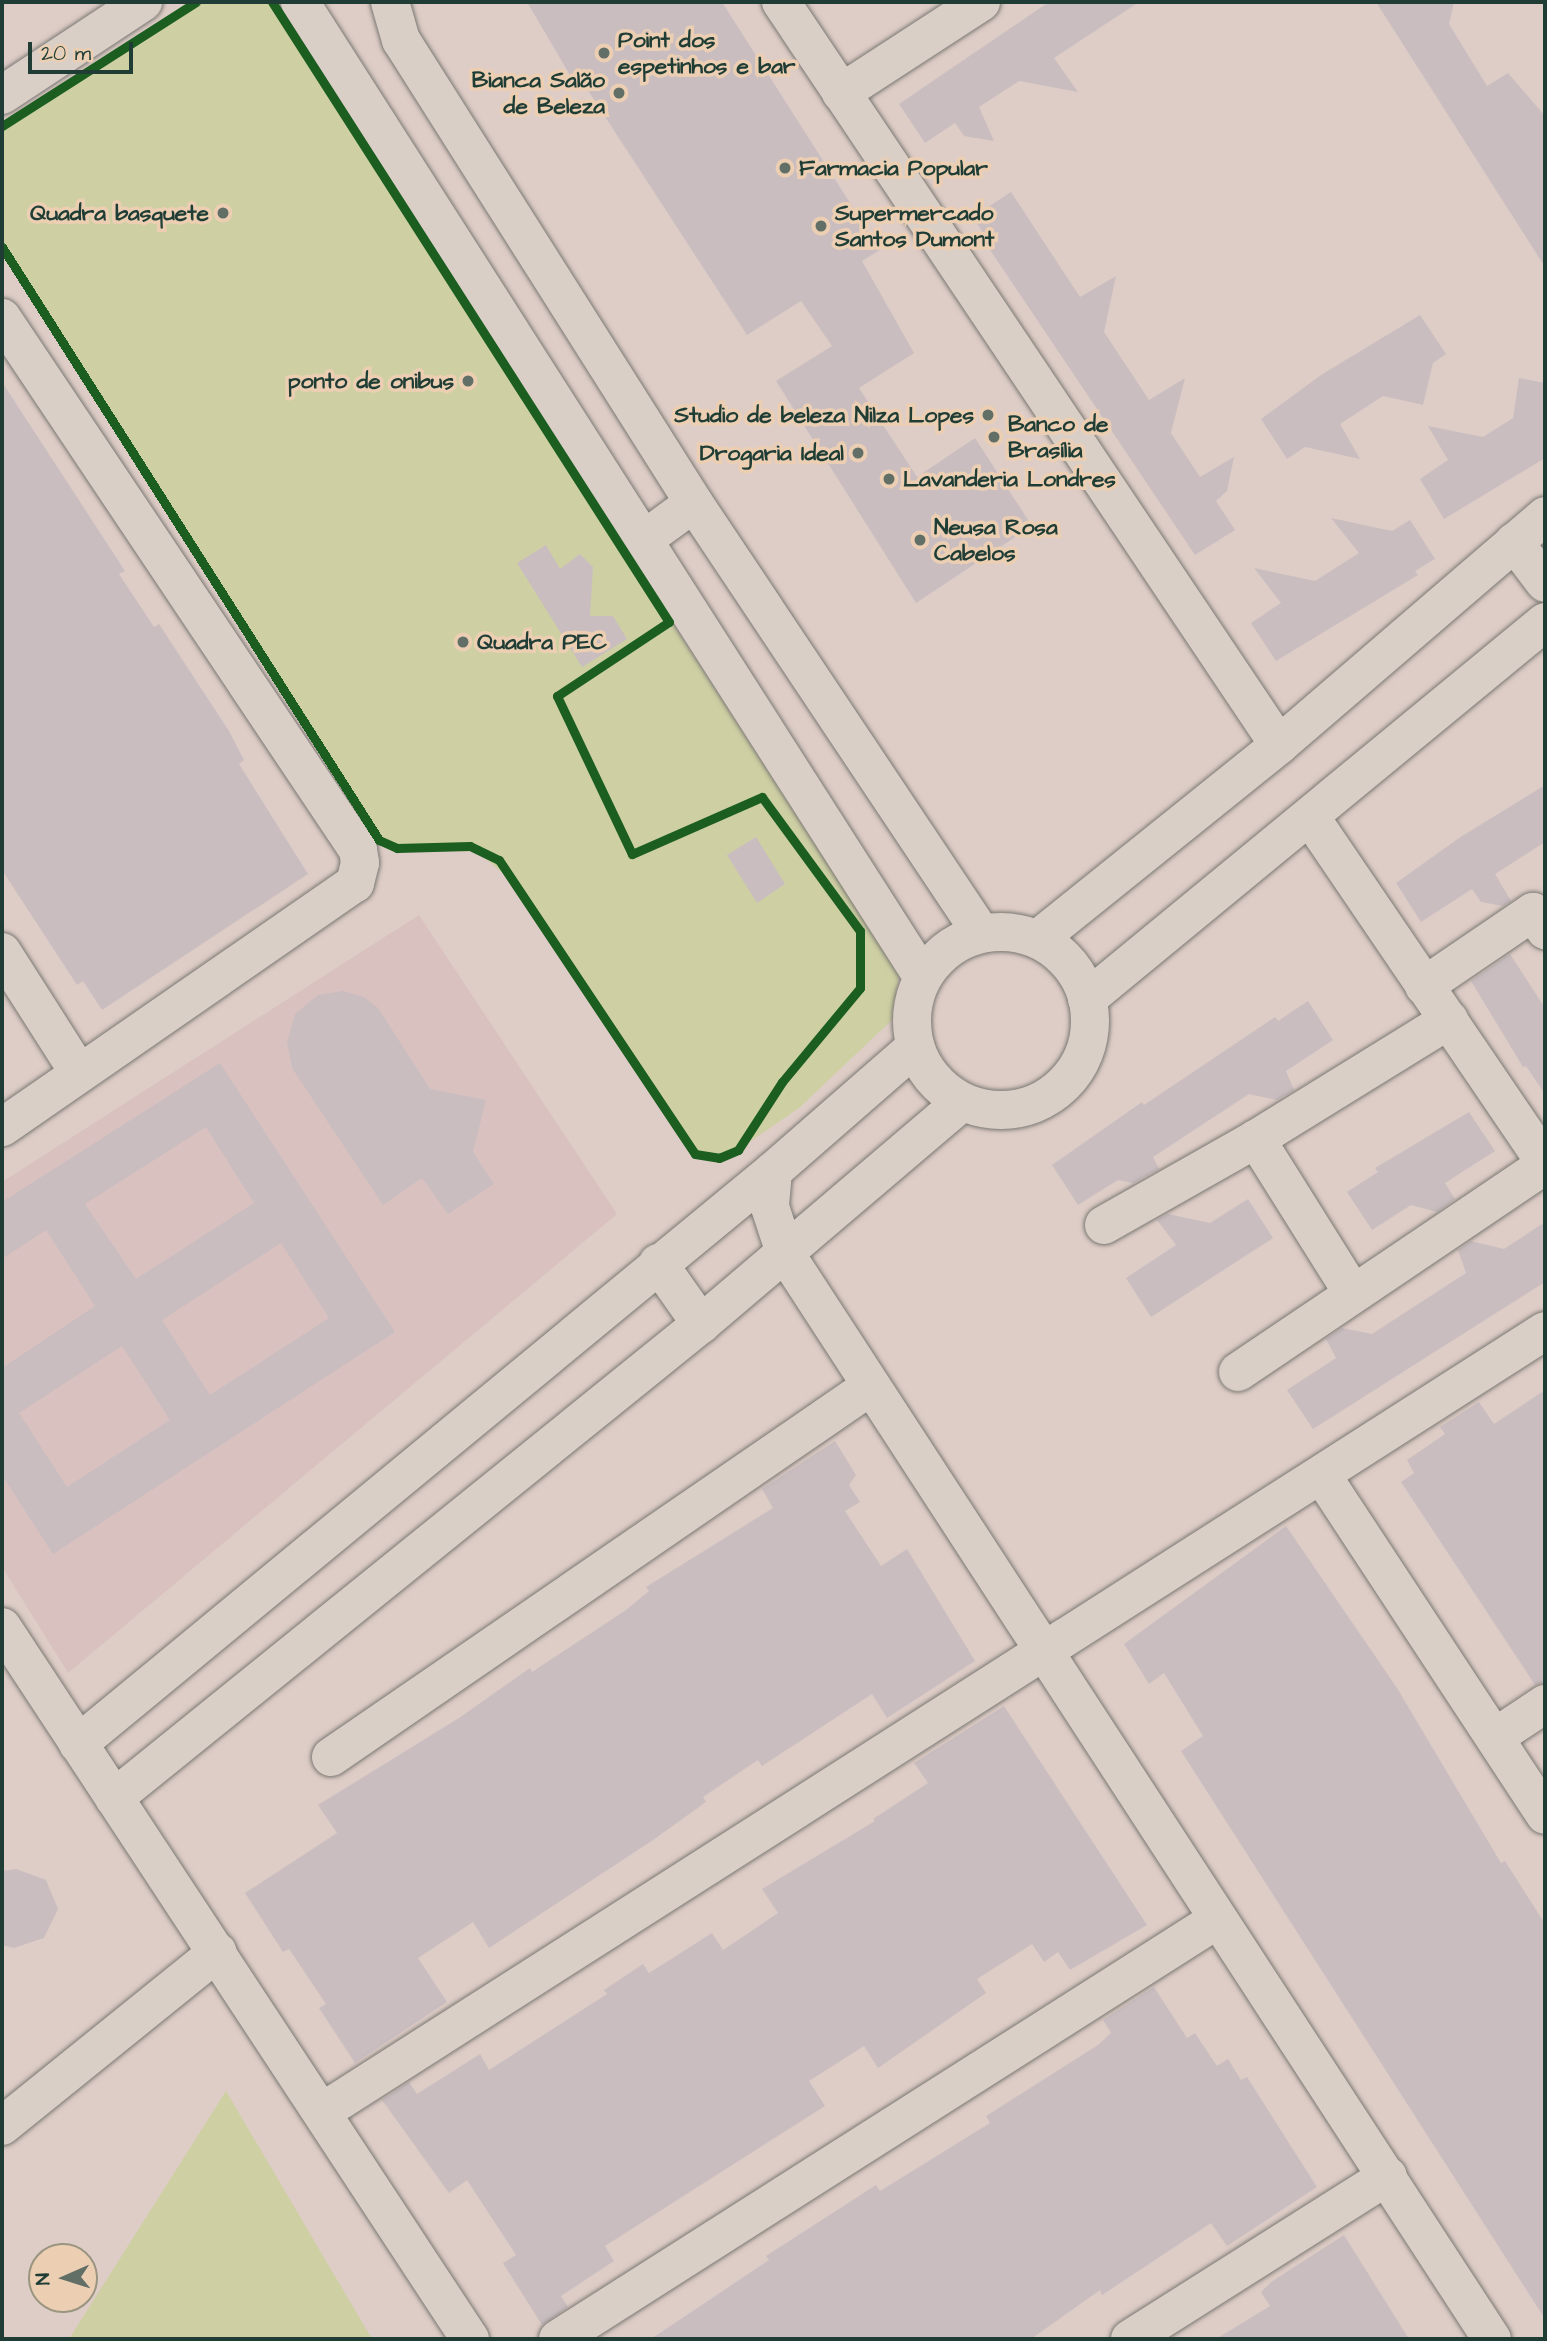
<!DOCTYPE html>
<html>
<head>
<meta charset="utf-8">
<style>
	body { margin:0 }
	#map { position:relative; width:1547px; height:2341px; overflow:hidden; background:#decdc6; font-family:"Architects Daughter",sans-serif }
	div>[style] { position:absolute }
	.built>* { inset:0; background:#d9c1bf }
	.green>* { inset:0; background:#cecfa3 }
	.building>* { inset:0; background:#c9bdc0 }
	.roads { filter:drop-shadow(0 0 2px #7a7874) drop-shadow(0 0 2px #7a7874) }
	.minor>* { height:38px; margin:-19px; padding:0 19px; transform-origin:19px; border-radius:19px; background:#dacfc6 }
	.minor>.ring { margin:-19px; padding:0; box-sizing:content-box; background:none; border:38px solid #dacfc6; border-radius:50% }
	.cycleway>* { height:9px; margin:-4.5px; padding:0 4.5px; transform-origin:4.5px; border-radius:4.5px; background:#1b5e20 }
	.dots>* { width:19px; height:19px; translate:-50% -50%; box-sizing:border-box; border:4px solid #eccfb3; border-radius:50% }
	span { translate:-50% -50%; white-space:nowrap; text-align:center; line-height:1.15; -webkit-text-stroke:7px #eccfb3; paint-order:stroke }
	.poi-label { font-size:23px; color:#1f3d34; font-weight:700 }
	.left { translate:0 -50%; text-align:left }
	.right { translate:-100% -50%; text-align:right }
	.frame { position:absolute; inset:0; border:4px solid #1f3d34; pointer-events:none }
	.north { position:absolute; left:28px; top:2243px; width:70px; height:70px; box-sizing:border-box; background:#eccfb3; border:2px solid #9a9580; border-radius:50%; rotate:267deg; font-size:19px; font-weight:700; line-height:28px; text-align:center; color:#1f3d34 }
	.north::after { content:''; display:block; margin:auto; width:24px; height:32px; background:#626f67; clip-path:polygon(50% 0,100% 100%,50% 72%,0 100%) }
	.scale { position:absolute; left:28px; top:42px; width:105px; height:32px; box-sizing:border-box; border:4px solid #1f3d34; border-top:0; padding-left:9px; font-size:21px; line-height:24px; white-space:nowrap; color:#1f3d34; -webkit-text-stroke:5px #eccfb3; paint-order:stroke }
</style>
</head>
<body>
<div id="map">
	<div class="built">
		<i style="clip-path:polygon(419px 915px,617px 1214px,68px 1673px,2px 1567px,2px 1182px)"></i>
	</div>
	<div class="green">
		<i style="clip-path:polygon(196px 2px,272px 2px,899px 974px,892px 1020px,799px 1108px,738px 1150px,719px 1158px,695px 1154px,523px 890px,470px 846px,397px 848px,379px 840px,2px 247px,2px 126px)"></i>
		<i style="clip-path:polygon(226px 2091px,372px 2339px,69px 2339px)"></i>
	</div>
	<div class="building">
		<i style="clip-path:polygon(527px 2px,722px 2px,880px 250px,862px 261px,914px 353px,859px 388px,917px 477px,975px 438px,1032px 526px,916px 603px,776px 381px,832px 346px,801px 301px,747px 335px,576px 72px,570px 75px)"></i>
		<i style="clip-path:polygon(1049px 2px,1139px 2px,1054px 58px,1078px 92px,1019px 81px,979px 107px,994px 141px,964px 136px,955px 123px,925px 143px,899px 104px)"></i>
		<i style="clip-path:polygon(1376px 2px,1454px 2px,1449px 24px,1487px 86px,1508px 73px,1545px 116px,1545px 267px)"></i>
		<i style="clip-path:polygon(1011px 192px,1080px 297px,1116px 276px,1104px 332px,1149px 400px,1185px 378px,1171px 433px,1200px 477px,1234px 457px,1227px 491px,1216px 501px,1235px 530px,1195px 555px,982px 238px,985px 236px,973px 217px)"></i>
		<i style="clip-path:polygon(1420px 315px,1446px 354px,1433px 363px,1423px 405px,1383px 396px,1340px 424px,1360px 459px,1305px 447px,1287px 459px,1261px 419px,1321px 375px)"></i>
		<i style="clip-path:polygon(1519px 378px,1545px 383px,1545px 458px,1444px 519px,1420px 479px,1448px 460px,1428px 426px,1483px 437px,1513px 418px)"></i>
		<i style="clip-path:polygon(2px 382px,125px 571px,119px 574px,154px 627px,159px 624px,229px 731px,244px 760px,239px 764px,308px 874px,102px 1010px,83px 981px,77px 985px,2px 870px)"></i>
		<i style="clip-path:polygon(1331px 518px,1392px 531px,1410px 520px,1435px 559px,1415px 571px,1418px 575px,1276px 661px,1251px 623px,1281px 603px,1254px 568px,1315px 581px,1359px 553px)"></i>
		<i style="clip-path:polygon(546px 545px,560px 569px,580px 554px,593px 567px,590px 616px,613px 616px,627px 639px,582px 667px,517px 563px)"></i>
		<i style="clip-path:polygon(1545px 785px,1545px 842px,1495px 874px,1511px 901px,1503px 906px,1481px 902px,1472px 889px,1421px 922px,1396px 883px,1459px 838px)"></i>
		<i style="clip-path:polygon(756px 837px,785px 884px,757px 903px,727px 855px)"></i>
		<i style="clip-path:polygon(1510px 954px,1545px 1008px,1545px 1094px,1526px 1066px,1523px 1067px,1471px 981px)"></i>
		<i style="clip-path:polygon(343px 991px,364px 997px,378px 1008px,430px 1089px,486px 1100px,473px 1152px,494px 1184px,448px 1214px,422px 1178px,383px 1205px,292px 1068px,287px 1042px,295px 1014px,318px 995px)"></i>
		<i style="clip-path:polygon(1308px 1001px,1333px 1040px,1286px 1071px,1294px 1090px,1277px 1100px,1249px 1094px,1153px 1157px,1159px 1169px,1133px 1183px,1118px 1180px,1078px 1205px,1052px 1165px,1142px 1102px,1144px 1105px,1275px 1017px,1278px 1021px)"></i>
		<i style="clip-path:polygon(evenodd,220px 1063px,395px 1332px,53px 1554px,2px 1475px,2px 1368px,95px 1306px,46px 1230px,2px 1259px,2px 1202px,220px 1063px,206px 1127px,254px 1203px,136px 1279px,85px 1204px,206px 1127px,220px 1063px,281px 1243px,329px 1318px,210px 1395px,162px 1320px,281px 1243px,220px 1063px,122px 1346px,170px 1420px,67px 1487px,19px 1413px,122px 1346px)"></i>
		<i style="clip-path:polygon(1469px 1112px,1495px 1151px,1445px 1183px,1455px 1199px,1437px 1212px,1411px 1205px,1372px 1230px,1347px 1192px,1378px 1172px,1375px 1168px)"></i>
		<i style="clip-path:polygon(1248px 1199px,1273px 1238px,1151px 1317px,1126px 1278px,1176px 1245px,1157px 1220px,1168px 1214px,1210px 1223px)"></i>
		<i style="clip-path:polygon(1545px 1222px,1545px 1282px,1313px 1429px,1287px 1390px,1336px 1358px,1326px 1339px,1342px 1328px,1372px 1334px,1466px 1273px,1458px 1250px,1471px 1241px,1504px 1249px)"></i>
		<i style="clip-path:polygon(1545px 1390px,1545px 1682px,1535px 1685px,1401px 1482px,1414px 1473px,1407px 1460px,1445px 1434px,1440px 1427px,1479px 1402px,1494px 1424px)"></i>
		<i style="clip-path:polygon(835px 1441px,856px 1475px,849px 1485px,860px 1502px,845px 1511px,881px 1566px,907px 1549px,975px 1661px,887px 1718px,872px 1694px,762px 1766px,758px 1760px,703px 1797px,706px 1802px,653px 1840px,489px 1948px,473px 1922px,418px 1958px,447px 2002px,355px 2063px,319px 2008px,326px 2004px,289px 1949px,283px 1952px,245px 1893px,337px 1833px,318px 1805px,459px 1718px,530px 1668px,532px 1672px,626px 1610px,649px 1591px,646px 1587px,773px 1508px,762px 1489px)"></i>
		<i style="clip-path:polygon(1286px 1526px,1397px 1688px,1501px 1863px,1505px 1861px,1545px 1924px,1545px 2319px,1181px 1751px,1203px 1736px,1164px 1673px,1149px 1684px,1124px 1644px)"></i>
		<i style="clip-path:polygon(1004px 1706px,1147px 1925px,1070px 1970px,1058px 1952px,1044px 1962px,1032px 1944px,977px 1979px,986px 1993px,878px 2068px,864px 2046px,809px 2081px,825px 2106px,605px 2246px,614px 2261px,561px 2296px,568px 2307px,542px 2325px,503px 2263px,516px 2255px,467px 2180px,449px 2193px,382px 2100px,409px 2082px,417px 2094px,480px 2054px,489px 2070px,607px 1994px,604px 1990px,643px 1964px,649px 1973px,712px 1933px,723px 1950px,778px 1913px,762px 1889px,875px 1821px,873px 1819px,928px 1783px,914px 1763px)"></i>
		<i style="clip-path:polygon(16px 1869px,46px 1880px,58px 1909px,44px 1938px,14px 1948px,2px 1945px,2px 1871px)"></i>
		<i style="clip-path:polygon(1154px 1987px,1187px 2038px,1195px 2033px,1217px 2066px,1228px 2059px,1241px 2080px,1247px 2077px,1317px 2187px,1227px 2246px,1211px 2223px,1102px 2295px,1100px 2290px,1031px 2339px,651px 2339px,769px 2260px,766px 2256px,876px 2185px,880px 2191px,990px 2123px,986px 2116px,1098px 2045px,1111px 2033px,1103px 2020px)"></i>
		<i style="clip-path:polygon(1344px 2235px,1409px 2339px,1216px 2339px,1270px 2306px,1261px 2292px,1271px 2282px)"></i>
	</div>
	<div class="roads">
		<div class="minor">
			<i style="left:300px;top:2px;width:1156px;rotate:57.44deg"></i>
			<i style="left:390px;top:2px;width:40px;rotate:74deg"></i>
			<i style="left:401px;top:40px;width:548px;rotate:57.67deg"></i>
			<i style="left:694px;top:503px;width:517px;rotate:56.28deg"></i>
			<i style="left:781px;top:2px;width:894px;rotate:56.17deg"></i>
			<i style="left:841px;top:93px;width:167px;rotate:-33deg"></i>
			<i style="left:2px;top:95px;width:169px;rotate:-33.4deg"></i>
			<i style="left:2px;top:318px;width:640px;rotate:56.21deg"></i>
			<i style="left:358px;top:850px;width:13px;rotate:81deg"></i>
			<i style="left:360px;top:863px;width:21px;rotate:104deg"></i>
			<i style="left:355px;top:883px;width:429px;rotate:145.3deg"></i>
			<i style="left:642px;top:541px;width:64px;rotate:-36.2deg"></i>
			<i style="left:1514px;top:542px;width:51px;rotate:52.9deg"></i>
			<i style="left:1311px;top:818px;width:416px;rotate:55.8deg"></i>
			<i class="ring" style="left:912px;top:932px;width:140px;height:140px"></i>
			<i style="left:1038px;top:939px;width:309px;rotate:-38.8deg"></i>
			<i style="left:1279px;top:745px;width:351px;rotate:-40.7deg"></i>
			<i style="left:2px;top:952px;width:143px;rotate:57.5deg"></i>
			<i style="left:1424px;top:986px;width:132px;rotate:-34.2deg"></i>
			<i style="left:1533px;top:912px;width:22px;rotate:56deg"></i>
			<i style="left:1087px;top:999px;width:593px;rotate:-39.46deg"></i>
			<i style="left:773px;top:1171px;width:36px;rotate:95deg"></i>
			<i style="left:770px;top:1207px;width:48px;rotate:71.9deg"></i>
			<i style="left:785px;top:1253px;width:1296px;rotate:56.94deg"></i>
			<i style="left:1104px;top:1225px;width:175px;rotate:-29.5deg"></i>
			<i style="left:658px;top:1263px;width:75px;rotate:54.8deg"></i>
			<i style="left:1352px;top:1292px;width:181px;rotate:-122.1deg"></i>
			<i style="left:1256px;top:1139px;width:227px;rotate:-31.7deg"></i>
			<i style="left:1238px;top:1372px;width:370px;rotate:-34deg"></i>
			<i style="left:1323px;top:1477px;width:404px;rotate:56.7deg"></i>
			<i style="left:2px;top:1627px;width:852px;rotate:56.68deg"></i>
			<i style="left:1495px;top:1737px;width:60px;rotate:-33.4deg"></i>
			<i style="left:78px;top:1744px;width:901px;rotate:-39.5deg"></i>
			<i style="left:773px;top:1171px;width:189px;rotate:-41.1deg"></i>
			<i style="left:331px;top:1757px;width:655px;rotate:-34.49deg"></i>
			<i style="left:114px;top:1798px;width:754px;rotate:-38.92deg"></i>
			<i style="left:701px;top:1324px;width:343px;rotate:-40.4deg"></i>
			<i style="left:322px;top:2112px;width:1451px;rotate:-32.56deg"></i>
			<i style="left:2px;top:2126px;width:277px;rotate:-38.9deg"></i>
			<i style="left:558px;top:2339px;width:782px;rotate:-32.47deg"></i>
			<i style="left:1130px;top:2339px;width:305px;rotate:-32.3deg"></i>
		</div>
	</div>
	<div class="cycleway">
		<i style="left:2px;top:126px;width:230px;rotate:-32.6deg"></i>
		<i style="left:2px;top:247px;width:703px;rotate:57.55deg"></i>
		<i style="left:379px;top:840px;width:20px;rotate:24deg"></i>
		<i style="left:397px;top:848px;width:73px;rotate:-1.6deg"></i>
		<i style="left:470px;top:846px;width:32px;rotate:26deg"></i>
		<i style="left:499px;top:860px;width:353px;rotate:56.3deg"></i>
		<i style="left:695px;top:1154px;width:24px;rotate:9deg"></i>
		<i style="left:719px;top:1158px;width:21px;rotate:-23deg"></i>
		<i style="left:738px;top:1150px;width:81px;rotate:-57.1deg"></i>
		<i style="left:782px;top:1082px;width:122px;rotate:-50.3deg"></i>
		<i style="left:860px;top:988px;width:57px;rotate:-90deg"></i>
		<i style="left:860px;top:931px;width:166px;rotate:-126.2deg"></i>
		<i style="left:762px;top:797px;width:142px;rotate:156.3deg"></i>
		<i style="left:632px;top:854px;width:175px;rotate:-115.4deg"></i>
		<i style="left:557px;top:696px;width:134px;rotate:-33.5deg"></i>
		<i style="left:669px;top:622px;width:736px;rotate:-122.63deg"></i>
	</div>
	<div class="dots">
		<i style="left:604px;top:53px;background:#626f67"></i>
		<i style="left:619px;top:93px;background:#626f67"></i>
		<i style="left:785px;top:168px;background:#626f67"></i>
		<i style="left:223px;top:213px;background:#626f67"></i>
		<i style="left:821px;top:226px;background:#626f67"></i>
		<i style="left:468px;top:381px;background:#626f67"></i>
		<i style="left:988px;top:415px;background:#626f67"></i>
		<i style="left:994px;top:437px;background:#626f67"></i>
		<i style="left:858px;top:453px;background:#626f67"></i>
		<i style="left:889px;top:479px;background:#626f67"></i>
		<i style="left:920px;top:540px;background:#626f67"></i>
		<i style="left:463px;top:642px;background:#626f67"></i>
	</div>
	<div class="poi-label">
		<span class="left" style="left:618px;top:53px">Point dos<br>espetinhos e bar</span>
		<span class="right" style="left:605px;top:93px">Bianca Salão<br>de Beleza</span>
		<span class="left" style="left:799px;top:168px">Farmacia Popular</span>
		<span class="right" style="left:209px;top:213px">Quadra basquete</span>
		<span class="left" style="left:835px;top:226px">Supermercado<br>Santos Dumont</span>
		<span class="right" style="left:454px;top:381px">ponto de onibus</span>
		<span class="right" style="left:974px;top:415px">Studio de beleza Nilza Lopes</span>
		<span class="left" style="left:1008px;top:437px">Banco de<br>Brasília</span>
		<span class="right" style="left:844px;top:453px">Drogaria Ideal</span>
		<span class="left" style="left:903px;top:479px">Lavanderia Londres</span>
		<span class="left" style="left:934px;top:540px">Neusa Rosa<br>Cabelos</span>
		<span class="left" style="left:477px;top:642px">Quadra PEC</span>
	</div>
	<div class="frame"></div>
	<div class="north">N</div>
	<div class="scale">20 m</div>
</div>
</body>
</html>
